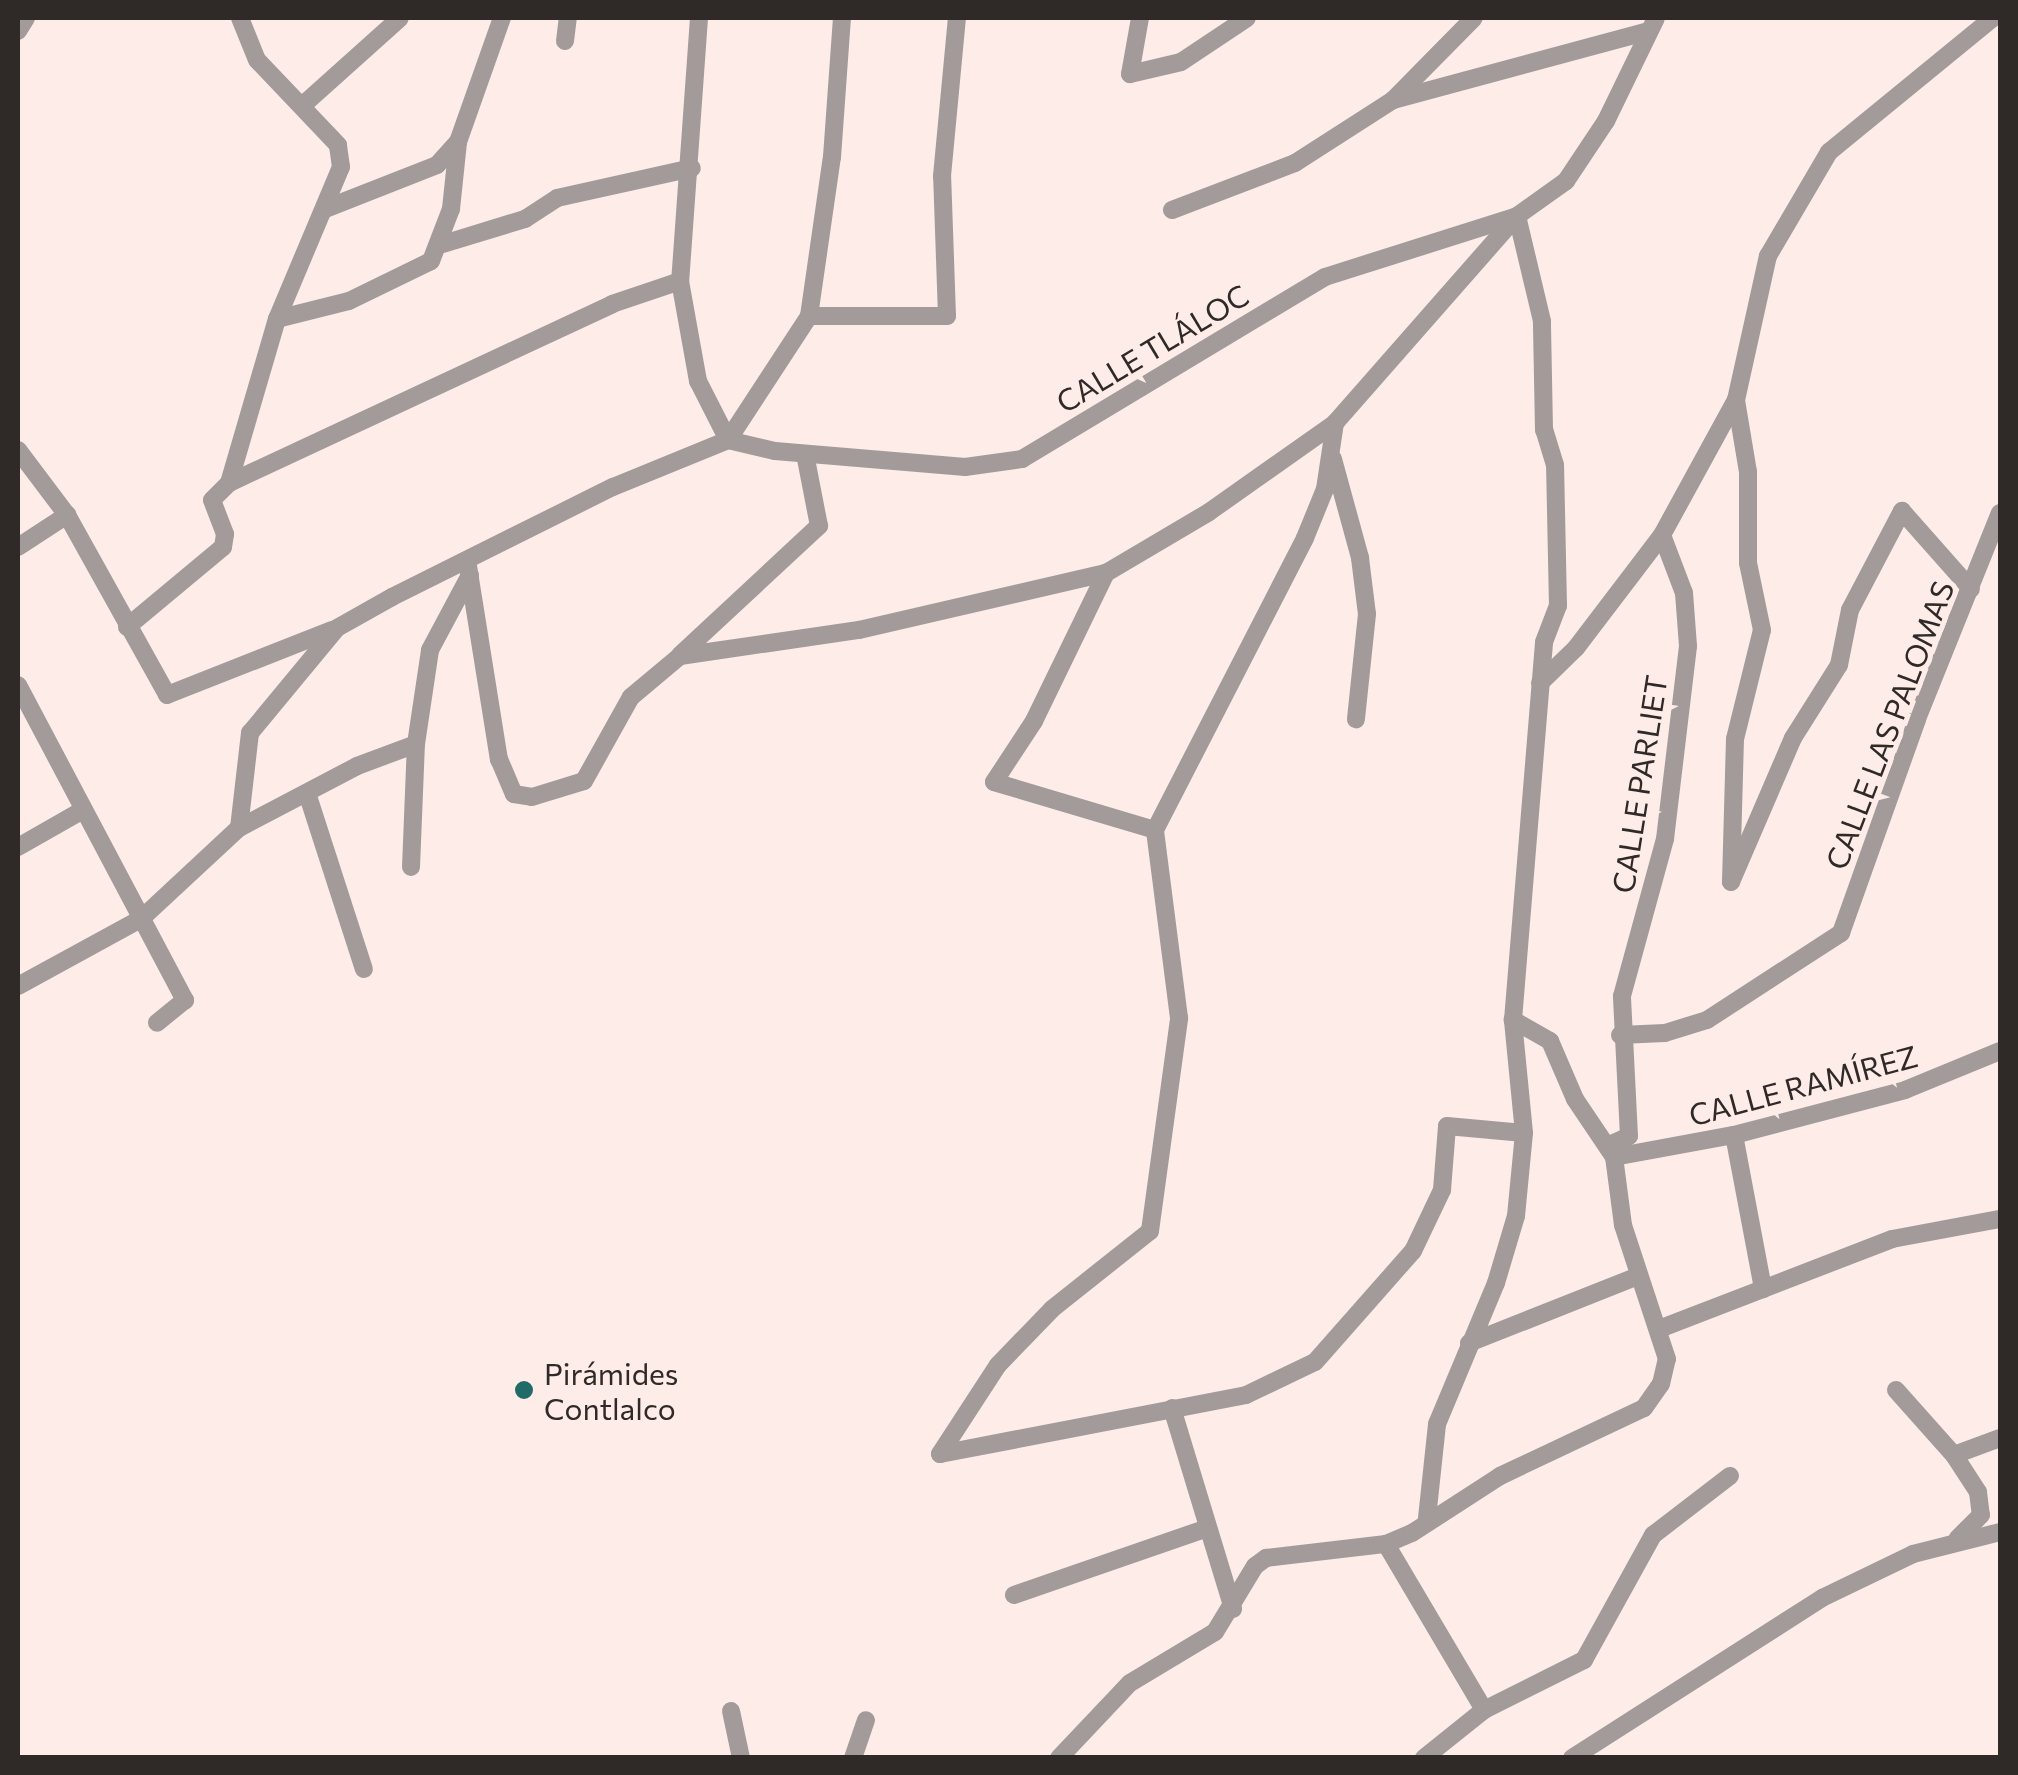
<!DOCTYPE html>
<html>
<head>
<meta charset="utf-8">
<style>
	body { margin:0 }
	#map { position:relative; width:2018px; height:1775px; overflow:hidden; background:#fdece8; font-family:Commissioner,sans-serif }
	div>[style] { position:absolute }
	.minor>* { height:18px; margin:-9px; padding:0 9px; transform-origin:9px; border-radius:9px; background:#a29b9a }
	.dots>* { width:28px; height:28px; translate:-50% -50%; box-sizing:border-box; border:5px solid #fdece8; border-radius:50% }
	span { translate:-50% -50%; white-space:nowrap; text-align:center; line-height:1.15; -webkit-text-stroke:10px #fdece8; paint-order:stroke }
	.street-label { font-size:30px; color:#2f2928 }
	.poi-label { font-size:30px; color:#2f2928 }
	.left { translate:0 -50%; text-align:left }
	.frame { position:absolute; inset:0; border:20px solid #2f2928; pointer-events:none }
</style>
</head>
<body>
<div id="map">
	<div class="minor">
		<i style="left:699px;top:18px;width:264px;rotate:94.1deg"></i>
		<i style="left:680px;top:281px;width:102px;rotate:79.8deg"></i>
		<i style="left:698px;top:381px;width:66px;rotate:63deg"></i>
		<i style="left:728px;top:440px;width:148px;rotate:-56.8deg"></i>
		<i style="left:809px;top:316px;width:161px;rotate:-81.8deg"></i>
		<i style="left:832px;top:157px;width:139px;rotate:-85.9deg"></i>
		<i style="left:1140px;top:18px;width:57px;rotate:100.1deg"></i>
		<i style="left:1130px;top:74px;width:52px;rotate:-13.2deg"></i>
		<i style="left:1181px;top:62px;width:79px;rotate:-33.7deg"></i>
		<i style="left:18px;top:31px;width:15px;rotate:-58deg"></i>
		<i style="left:565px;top:41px;width:23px;rotate:-83deg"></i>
		<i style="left:1393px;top:100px;width:115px;rotate:-45.4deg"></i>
		<i style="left:303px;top:105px;width:130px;rotate:-41.9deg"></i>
		<i style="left:325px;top:209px;width:120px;rotate:-21.4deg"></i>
		<i style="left:437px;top:165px;width:31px;rotate:-48deg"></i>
		<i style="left:1172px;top:210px;width:132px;rotate:-20.9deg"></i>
		<i style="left:1295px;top:163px;width:117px;rotate:-32.7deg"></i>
		<i style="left:1393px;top:100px;width:265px;rotate:-15.1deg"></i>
		<i style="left:443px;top:244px;width:86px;rotate:-17deg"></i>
		<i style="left:525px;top:219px;width:38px;rotate:-33deg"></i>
		<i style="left:557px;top:198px;width:138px;rotate:-12.5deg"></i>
		<i style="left:809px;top:316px;width:138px"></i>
		<i style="left:947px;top:316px;width:140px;rotate:-92deg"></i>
		<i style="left:942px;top:176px;width:159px;rotate:-84.6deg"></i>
		<i style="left:277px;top:319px;width:74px;rotate:-14deg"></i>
		<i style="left:349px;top:301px;width:91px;rotate:-26deg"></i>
		<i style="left:431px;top:261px;width:56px;rotate:-69deg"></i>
		<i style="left:451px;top:209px;width:67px;rotate:-84deg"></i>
		<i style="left:458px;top:142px;width:132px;rotate:-70.5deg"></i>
		<i style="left:18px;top:450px;width:81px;rotate:53deg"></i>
		<i style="left:67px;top:515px;width:206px;rotate:60.9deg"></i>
		<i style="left:167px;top:695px;width:177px;rotate:-21.5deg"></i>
		<i style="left:1333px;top:459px;width:103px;rotate:74.7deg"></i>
		<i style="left:1360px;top:558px;width:56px;rotate:82.9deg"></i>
		<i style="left:1367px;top:614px;width:106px;rotate:96deg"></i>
		<i style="left:229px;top:483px;width:171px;rotate:-73.7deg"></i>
		<i style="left:277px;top:319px;width:165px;rotate:-67.2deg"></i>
		<i style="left:341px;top:167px;width:22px;rotate:-98deg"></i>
		<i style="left:338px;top:145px;width:117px;rotate:-133.6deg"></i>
		<i style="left:257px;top:60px;width:45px;rotate:-112deg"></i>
		<i style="left:18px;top:547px;width:59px;rotate:-33.1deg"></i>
		<i style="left:467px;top:560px;width:202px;rotate:80.9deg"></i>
		<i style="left:499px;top:759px;width:38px;rotate:67deg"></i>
		<i style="left:514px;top:794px;width:18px;rotate:9deg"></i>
		<i style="left:532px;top:797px;width:54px;rotate:-17.1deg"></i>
		<i style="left:584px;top:781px;width:96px;rotate:-60.8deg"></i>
		<i style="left:631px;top:697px;width:64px;rotate:-39.9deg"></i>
		<i style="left:680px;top:656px;width:181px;rotate:-8.3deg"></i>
		<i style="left:859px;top:630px;width:253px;rotate:-13deg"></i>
		<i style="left:127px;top:627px;width:125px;rotate:-39.8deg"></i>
		<i style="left:223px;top:547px;width:13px;rotate:-81deg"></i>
		<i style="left:225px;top:534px;width:36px;rotate:-111deg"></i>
		<i style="left:212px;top:500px;width:24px;rotate:-45deg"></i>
		<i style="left:229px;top:483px;width:423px;rotate:-25deg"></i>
		<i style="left:612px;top:304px;width:72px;rotate:-18.7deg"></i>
		<i style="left:680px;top:655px;width:190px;rotate:-42.9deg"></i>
		<i style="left:819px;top:526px;width:73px;rotate:-101deg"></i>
		<i style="left:1540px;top:683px;width:50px;rotate:-44.2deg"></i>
		<i style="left:1576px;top:648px;width:142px;rotate:-52.7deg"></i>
		<i style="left:1662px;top:535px;width:154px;rotate:-61.3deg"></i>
		<i style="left:1736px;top:400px;width:148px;rotate:-77.5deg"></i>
		<i style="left:1768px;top:256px;width:121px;rotate:-59.6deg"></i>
		<i style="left:1829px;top:152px;width:212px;rotate:-39.3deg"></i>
		<i style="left:18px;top:685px;width:357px;rotate:62.1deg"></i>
		<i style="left:185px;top:1000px;width:36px;rotate:141deg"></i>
		<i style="left:307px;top:793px;width:185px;rotate:72.1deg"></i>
		<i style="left:239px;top:828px;width:133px;rotate:-27.7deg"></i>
		<i style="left:357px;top:766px;width:63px;rotate:-20.4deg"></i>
		<i style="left:1155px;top:830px;width:168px;rotate:-163.4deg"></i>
		<i style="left:994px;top:782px;width:73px;rotate:-56.7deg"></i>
		<i style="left:1034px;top:721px;width:165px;rotate:-64.1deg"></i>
		<i style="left:1106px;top:573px;width:120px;rotate:-30.6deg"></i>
		<i style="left:1209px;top:512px;width:154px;rotate:-35.2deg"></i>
		<i style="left:1335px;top:423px;width:276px;rotate:-48.7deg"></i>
		<i style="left:1517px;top:216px;width:60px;rotate:-35.5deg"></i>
		<i style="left:1566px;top:181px;width:72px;rotate:-56.3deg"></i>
		<i style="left:1606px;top:121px;width:114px;rotate:-64.1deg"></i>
		<i style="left:18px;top:847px;width:73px;rotate:-29.7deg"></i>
		<i style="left:411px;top:867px;width:123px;rotate:-87.7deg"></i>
		<i style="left:416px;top:744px;width:95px;rotate:-81.5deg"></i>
		<i style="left:430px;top:650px;width:85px;rotate:-61.9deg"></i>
		<i style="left:1731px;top:882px;width:157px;rotate:-66.7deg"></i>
		<i style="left:1793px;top:738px;width:86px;rotate:-57.8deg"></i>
		<i style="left:1839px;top:665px;width:56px;rotate:-78.7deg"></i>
		<i style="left:1850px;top:610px;width:112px;rotate:-62.3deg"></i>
		<i style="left:1902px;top:511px;width:104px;rotate:48.5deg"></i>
		<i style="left:1731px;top:882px;width:143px;rotate:-88.4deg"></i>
		<i style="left:1735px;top:739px;width:112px;rotate:-76.1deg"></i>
		<i style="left:1762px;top:630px;width:68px;rotate:-101.8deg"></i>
		<i style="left:1748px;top:563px;width:91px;rotate:-90deg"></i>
		<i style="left:1748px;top:472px;width:73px;rotate:-99.5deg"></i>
		<i style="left:18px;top:986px;width:141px;rotate:-28.7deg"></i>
		<i style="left:142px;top:918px;width:132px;rotate:-42.9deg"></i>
		<i style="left:239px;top:828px;width:96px;rotate:-83.4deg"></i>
		<i style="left:250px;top:733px;width:136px;rotate:-50.4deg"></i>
		<i style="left:337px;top:628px;width:63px;rotate:-29.4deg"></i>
		<i style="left:392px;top:597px;width:247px;rotate:-26.5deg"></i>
		<i style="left:613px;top:487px;width:124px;rotate:-22.2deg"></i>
		<i style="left:728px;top:440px;width:48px;rotate:13.2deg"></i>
		<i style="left:775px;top:451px;width:191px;rotate:4.8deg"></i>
		<i style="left:965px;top:467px;width:58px;rotate:-8deg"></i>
		<i style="left:1022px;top:459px;width:353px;rotate:-31deg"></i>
		<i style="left:1325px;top:277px;width:201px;rotate:-17.6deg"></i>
		<i style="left:1620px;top:1035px;width:45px;rotate:-2.5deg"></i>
		<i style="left:1665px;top:1033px;width:44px;rotate:-17.2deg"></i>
		<i style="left:1707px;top:1020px;width:160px;rotate:-33deg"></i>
		<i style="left:1841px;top:933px;width:227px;rotate:-70.4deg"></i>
		<i style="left:1917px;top:719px;width:222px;rotate:-68.1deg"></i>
		<i style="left:1734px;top:1135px;width:157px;rotate:79.3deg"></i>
		<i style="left:1607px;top:1146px;width:24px;rotate:-24deg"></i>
		<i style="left:1629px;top:1136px;width:140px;rotate:-92.9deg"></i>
		<i style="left:1622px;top:996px;width:163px;rotate:-74.7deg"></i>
		<i style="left:1665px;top:839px;width:194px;rotate:-83.2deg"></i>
		<i style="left:1688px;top:646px;width:53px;rotate:-94.3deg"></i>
		<i style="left:1684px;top:593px;width:62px;rotate:-110.8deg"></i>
		<i style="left:1614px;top:1157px;width:122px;rotate:-10.4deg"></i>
		<i style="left:1734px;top:1135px;width:177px;rotate:-14.7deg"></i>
		<i style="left:1905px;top:1090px;width:103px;rotate:-22.3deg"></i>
		<i style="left:1659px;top:1329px;width:250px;rotate:-21.1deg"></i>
		<i style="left:1892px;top:1239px;width:110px;rotate:-10.5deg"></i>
		<i style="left:1469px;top:1343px;width:182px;rotate:-21.6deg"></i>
		<i style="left:1896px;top:1390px;width:87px;rotate:48.3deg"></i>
		<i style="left:1954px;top:1455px;width:44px;rotate:57deg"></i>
		<i style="left:1978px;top:1492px;width:23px;rotate:83deg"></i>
		<i style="left:1981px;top:1515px;width:33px;rotate:135deg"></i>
		<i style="left:1172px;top:1408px;width:210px;rotate:73.1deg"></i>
		<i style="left:940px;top:1454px;width:106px;rotate:-56.9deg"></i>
		<i style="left:998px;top:1365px;width:78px;rotate:-46deg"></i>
		<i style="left:1052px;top:1309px;width:125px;rotate:-38.5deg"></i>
		<i style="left:1150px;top:1231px;width:215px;rotate:-82.2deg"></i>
		<i style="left:1179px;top:1018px;width:190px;rotate:-97.3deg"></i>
		<i style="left:1155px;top:830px;width:328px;rotate:-62.8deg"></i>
		<i style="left:1305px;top:538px;width:53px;rotate:-67.8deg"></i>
		<i style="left:1325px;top:489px;width:67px;rotate:-81.4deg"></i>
		<i style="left:940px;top:1454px;width:312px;rotate:-10.9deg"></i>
		<i style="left:1246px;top:1395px;width:76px;rotate:-25.6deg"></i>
		<i style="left:1315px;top:1362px;width:148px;rotate:-48.6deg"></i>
		<i style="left:1413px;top:1251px;width:68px;rotate:-64.6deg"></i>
		<i style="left:1442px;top:1190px;width:64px;rotate:-85.5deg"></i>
		<i style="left:1447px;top:1126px;width:77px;rotate:5.2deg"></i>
		<i style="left:1954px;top:1455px;width:49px;rotate:-20.3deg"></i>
		<i style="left:1427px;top:1518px;width:95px;rotate:-83.9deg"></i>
		<i style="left:1437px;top:1424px;width:153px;rotate:-67.3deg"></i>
		<i style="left:1496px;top:1283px;width:70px;rotate:-73.4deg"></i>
		<i style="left:1516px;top:1216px;width:83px;rotate:-84.5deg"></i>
		<i style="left:1524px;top:1133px;width:114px;rotate:-95.6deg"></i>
		<i style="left:1513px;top:1020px;width:379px;rotate:-85.3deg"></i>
		<i style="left:1544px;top:642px;width:39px;rotate:-69deg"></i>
		<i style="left:1558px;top:606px;width:141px;rotate:-91.2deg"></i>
		<i style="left:1555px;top:465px;width:37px;rotate:-107deg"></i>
		<i style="left:1544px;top:430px;width:109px;rotate:-91.1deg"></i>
		<i style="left:1542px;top:321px;width:108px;rotate:-103.4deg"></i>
		<i style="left:1386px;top:1544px;width:193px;rotate:59.4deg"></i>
		<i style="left:1014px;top:1595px;width:205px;rotate:-19.1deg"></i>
		<i style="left:731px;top:1711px;width:48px;rotate:78deg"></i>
		<i style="left:853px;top:1758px;width:40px;rotate:-71.1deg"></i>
		<i style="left:1059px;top:1758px;width:103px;rotate:-46.6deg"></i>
		<i style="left:1130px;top:1683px;width:99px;rotate:-31deg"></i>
		<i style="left:1215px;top:1632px;width:77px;rotate:-58.8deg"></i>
		<i style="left:1255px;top:1566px;width:14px;rotate:-36deg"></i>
		<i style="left:1266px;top:1558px;width:121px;rotate:-6.7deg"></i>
		<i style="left:1386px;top:1544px;width:28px;rotate:-23deg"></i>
		<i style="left:1412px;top:1533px;width:105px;rotate:-32.9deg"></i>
		<i style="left:1500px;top:1476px;width:159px;rotate:-25.3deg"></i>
		<i style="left:1644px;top:1408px;width:29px;rotate:-55deg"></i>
		<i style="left:1661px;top:1384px;width:26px;rotate:-77deg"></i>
		<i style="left:1667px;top:1359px;width:141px;rotate:-108.2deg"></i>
		<i style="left:1623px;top:1225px;width:69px;rotate:-97.5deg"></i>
		<i style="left:1614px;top:1157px;width:70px;rotate:-123.9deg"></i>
		<i style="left:1575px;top:1099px;width:63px;rotate:-113.3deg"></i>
		<i style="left:1550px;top:1041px;width:43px;rotate:-150.4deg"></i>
		<i style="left:1424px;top:1758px;width:77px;rotate:-38.7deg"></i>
		<i style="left:1484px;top:1710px;width:112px;rotate:-26.6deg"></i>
		<i style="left:1584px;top:1660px;width:143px;rotate:-61.1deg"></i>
		<i style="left:1653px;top:1535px;width:97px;rotate:-37.5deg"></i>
		<i style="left:1572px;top:1758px;width:297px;rotate:-32.6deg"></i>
		<i style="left:1822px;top:1598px;width:101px;rotate:-25.8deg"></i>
		<i style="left:1913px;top:1554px;width:90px;rotate:-14.2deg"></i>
	</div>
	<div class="dots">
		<i style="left:524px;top:1390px;background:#206b67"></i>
	</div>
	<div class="street-label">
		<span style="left:1152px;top:348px;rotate:-31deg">CALLE TLÁLOC</span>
		<span style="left:1889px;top:725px;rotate:-69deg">CALLE LAS PALOMAS</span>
		<span style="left:1639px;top:784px;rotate:-81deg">CALLE PARLIET</span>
		<span style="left:1803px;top:1085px;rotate:-15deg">CALLE RAMÍREZ</span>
	</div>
	<div class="poi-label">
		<span class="left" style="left:544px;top:1390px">Pirámides<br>Contlalco</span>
	</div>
	<div class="frame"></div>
</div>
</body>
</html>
